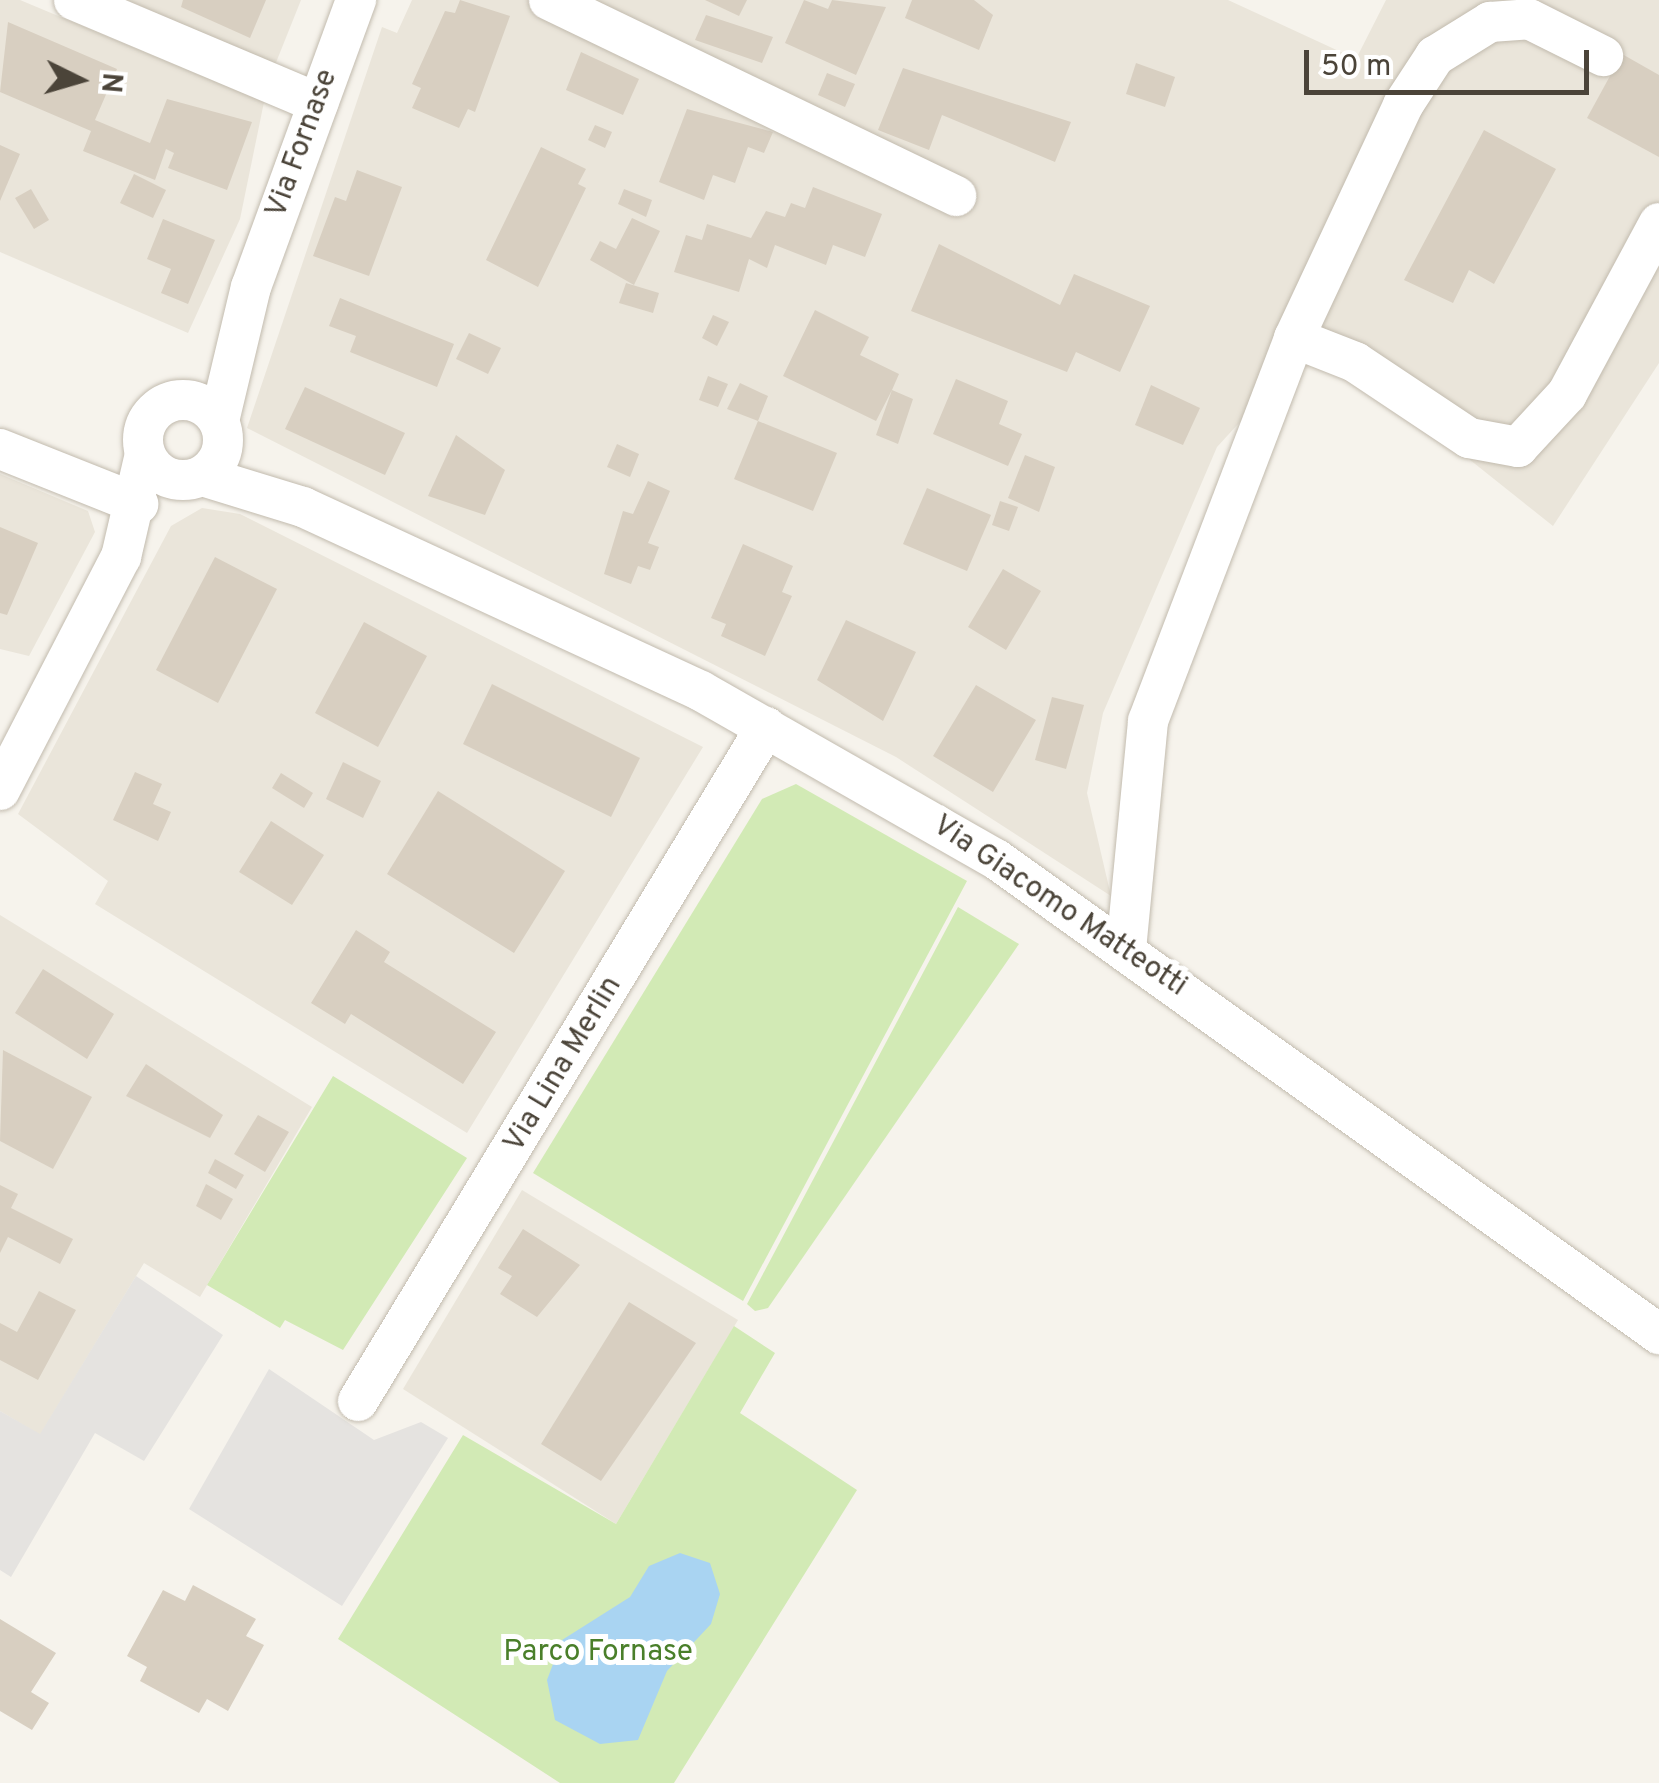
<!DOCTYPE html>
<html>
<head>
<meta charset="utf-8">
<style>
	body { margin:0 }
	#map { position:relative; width:1659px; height:1783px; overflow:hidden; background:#f6f3ec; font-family:Overpass,sans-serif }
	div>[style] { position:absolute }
	.residential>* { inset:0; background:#eae5da }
	.green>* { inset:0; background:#d2eab5 }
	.parking>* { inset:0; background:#e5e3e0 }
	.water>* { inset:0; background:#a9d4f2 }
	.building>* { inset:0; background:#d8cfc1 }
	.roads { filter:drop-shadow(0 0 2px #c2bbae) drop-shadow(0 0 2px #c2bbae) }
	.minor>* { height:40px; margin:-20px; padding:0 20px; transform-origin:20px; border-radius:20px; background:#fff }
	.minor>.ring { margin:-20px; padding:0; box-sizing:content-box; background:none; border:40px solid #fff; border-radius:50% }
	span { translate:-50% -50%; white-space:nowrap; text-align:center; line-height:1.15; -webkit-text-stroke:10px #fff; paint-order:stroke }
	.street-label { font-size:30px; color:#4b4439 }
	.park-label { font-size:30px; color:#4a7f2a }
	.north { position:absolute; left:30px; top:30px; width:100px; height:100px; -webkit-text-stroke:8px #fff; paint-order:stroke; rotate:95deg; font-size:28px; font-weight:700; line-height:40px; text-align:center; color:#4b4439 }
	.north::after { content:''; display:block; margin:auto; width:35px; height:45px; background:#4b4439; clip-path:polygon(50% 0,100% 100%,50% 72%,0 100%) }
	.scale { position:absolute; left:1304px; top:50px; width:285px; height:45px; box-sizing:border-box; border:5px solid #4b4439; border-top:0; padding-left:12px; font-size:30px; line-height:35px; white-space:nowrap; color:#4b4439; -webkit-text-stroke:8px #fff; paint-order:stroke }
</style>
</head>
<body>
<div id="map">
	<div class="residential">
		<i style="clip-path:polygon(0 0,20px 0,264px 102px,240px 219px,188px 333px,0 252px)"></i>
		<i style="clip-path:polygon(127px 0,301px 0,275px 65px)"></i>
		<i style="clip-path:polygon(412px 0,1228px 0,1356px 59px,1386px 0,1659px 0,1659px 363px,1553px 526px,1317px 338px,1217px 447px,1103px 713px,1087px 793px,1111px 896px,896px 757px,247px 428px,382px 27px,397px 33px)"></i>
		<i style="clip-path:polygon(0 474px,88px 511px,95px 532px,29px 656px,0 649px)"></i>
		<i style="clip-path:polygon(202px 508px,240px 514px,703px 747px,467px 1133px,95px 904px,108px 881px,18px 814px,171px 526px)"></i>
		<i style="clip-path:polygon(0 915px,312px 1107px,200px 1297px,144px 1263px,40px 1435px,0 1411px)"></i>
		<i style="clip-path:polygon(522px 1190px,738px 1320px,616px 1524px,403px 1389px)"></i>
	</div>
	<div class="green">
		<i style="clip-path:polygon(796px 784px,967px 881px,743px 1301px,533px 1173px,762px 799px)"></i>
		<i style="clip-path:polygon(958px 907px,1019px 944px,768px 1308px,755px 1311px,747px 1304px)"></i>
		<i style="clip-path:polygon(333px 1076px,467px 1158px,343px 1350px,285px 1320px,280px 1328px,207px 1285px)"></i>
		<i style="clip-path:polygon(734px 1326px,775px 1353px,740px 1413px,857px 1490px,674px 1783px,560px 1783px,338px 1639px,463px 1435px,616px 1524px)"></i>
	</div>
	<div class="parking">
		<i style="clip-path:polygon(136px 1276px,223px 1335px,144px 1461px,95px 1433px,11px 1577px,0 1570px,0 1411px,40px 1434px)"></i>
		<i style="clip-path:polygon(269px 1369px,374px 1440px,421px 1422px,448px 1438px,342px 1606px,189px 1509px)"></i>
	</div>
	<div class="water">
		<i style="clip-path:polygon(680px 1553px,710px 1563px,720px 1594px,711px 1624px,667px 1671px,638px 1740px,600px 1744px,555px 1720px,547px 1680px,562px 1640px,630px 1597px,649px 1566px)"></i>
	</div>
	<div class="building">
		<i style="clip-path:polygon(183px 0,266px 0,250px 38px,181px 7px)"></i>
		<i style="clip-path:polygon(460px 0,510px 16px,475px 112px,468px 109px,459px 128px,412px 108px,421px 88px,412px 84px,445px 11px,455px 13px)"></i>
		<i style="clip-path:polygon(705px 0,747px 0,739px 16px)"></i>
		<i style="clip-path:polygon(804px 0,828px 9px,832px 0,886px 7px,856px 75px,785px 43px)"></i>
		<i style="clip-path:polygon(912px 0,974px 0,993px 15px,979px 50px,905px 18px)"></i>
		<i style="clip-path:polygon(706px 15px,773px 37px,762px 63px,695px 40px)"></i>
		<i style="clip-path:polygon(8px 22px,117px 69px,95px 120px,150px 143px,167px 99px,252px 122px,227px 190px,168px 168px,174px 153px,166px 149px,155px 180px,83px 151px,91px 131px,0 92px)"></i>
		<i style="clip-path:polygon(581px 52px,639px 79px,623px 115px,566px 90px)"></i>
		<i style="clip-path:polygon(1622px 54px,1659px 75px,1659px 157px,1587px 118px)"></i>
		<i style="clip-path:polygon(1136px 63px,1175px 77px,1165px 107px,1126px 94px)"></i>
		<i style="clip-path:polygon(903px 68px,1071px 122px,1055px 162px,942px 115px,929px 150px,878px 130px)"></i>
		<i style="clip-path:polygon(827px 73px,855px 84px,845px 107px,818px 95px)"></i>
		<i style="clip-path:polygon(687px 109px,773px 132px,764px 153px,748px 147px,735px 183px,713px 175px,704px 200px,659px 182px)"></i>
		<i style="clip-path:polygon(595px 125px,612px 132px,605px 148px,588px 140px)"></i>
		<i style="clip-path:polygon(1484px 130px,1556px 169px,1494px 284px,1469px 270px,1453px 303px,1404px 280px)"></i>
		<i style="clip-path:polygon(0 145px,20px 154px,0 201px)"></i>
		<i style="clip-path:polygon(541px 147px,586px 169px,578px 184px,586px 188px,538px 287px,486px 260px)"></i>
		<i style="clip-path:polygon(357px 170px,402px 187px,369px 276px,313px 256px,335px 197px,346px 201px)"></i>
		<i style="clip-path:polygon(134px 174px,166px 190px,153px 218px,120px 203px)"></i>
		<i style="clip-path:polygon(813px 187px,882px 214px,865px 257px,833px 245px,826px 265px,775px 245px,767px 268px,749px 259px,739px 292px,674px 272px,686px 235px,702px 240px,707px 224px,751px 238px,766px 211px,785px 217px,791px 203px,805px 208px)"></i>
		<i style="clip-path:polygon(31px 189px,49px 220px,34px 229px,15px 198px)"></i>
		<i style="clip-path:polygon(624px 189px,652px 200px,646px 217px,618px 204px)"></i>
		<i style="clip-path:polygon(632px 218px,660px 231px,634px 285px,590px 260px,600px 241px,616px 249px)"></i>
		<i style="clip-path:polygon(163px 219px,215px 240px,188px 304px,161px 293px,171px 269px,147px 259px)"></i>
		<i style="clip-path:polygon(939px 244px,1060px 305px,1074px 274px,1150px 306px,1120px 372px,1076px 352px,1067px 372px,911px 311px)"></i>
		<i style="clip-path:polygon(626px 283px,659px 293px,653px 313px,619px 303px)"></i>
		<i style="clip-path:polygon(340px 298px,454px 344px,437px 387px,350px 352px,356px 336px,329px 326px)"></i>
		<i style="clip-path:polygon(815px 310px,869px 337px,860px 355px,899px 374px,892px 390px,913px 399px,898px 444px,876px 435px,892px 390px,876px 421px,783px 376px)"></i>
		<i style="clip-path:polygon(713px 315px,729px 322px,717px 346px,702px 338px)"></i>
		<i style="clip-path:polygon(469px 333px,501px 348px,488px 374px,456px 359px)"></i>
		<i style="clip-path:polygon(708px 376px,728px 384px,718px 407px,699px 400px)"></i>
		<i style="clip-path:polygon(956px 379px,1008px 401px,999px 424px,1022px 434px,1008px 466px,933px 434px)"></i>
		<i style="clip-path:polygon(740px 383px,768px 396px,758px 421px,727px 409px)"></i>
		<i style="clip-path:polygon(1151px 385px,1200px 408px,1183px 445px,1135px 425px)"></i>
		<i style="clip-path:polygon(305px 387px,405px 433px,385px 475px,285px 429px)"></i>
		<i style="clip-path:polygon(758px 421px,837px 453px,813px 511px,734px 479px)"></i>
		<i style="clip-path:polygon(456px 435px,505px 470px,485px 515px,428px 496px)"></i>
		<i style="clip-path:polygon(617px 444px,639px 454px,630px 477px,607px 467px)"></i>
		<i style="clip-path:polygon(1025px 455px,1055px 467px,1039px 512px,1008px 498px)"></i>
		<i style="clip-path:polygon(648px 481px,670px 491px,648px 543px,659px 547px,650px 570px,638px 566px,631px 584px,604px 574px,623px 511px,633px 514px)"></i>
		<i style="clip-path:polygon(927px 488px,991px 515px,967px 571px,903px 544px)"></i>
		<i style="clip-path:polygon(1000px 501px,1018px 507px,1009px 531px,992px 525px)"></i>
		<i style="clip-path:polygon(0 527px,38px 543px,7px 615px,0 613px)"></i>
		<i style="clip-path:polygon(743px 544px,793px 566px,782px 592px,792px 596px,765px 656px,721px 636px,726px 624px,711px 618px)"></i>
		<i style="clip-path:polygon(215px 557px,277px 589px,218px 703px,156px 670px)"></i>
		<i style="clip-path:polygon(1003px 569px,1041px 591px,1006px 650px,968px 627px)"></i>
		<i style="clip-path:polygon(846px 620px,916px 652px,883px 721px,817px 680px)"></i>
		<i style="clip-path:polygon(364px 622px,427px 656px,378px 747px,315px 713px)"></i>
		<i style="clip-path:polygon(492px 684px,640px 758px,611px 817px,463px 744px)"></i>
		<i style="clip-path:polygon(976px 685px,1036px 720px,993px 792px,933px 756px)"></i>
		<i style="clip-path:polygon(1052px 697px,1084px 705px,1066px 769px,1035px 760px)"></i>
		<i style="clip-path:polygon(343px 762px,381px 781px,363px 818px,326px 799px)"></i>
		<i style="clip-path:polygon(135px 772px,162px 784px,153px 804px,171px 812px,158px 841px,113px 820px)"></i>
		<i style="clip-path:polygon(281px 773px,313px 793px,304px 808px,272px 788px)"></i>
		<i style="clip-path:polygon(438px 791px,565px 871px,514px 953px,387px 874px)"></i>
		<i style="clip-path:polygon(271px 821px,324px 855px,292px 905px,239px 872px)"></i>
		<i style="clip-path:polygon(356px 930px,390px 952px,384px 962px,496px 1032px,463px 1084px,351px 1014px,345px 1024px,311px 1003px)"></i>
		<i style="clip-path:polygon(43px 969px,114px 1014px,87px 1059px,15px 1013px)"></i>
		<i style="clip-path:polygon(3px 1050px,92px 1097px,53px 1169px,0 1141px)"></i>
		<i style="clip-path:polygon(146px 1064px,223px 1115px,210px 1138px,126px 1096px)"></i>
		<i style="clip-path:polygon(258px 1115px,289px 1132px,265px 1172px,234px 1154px)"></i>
		<i style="clip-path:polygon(215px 1159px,244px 1175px,236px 1189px,208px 1173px)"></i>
		<i style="clip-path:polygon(206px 1184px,233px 1199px,221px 1220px,196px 1206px)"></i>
		<i style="clip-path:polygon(0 1185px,18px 1194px,11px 1208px,73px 1239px,60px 1264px,8px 1237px,0 1253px)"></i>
		<i style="clip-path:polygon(523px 1229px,580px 1265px,537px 1317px,500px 1294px,512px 1276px,498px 1268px)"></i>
		<i style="clip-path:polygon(39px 1291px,76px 1310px,38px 1380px,0 1360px,0 1323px,17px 1332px)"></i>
		<i style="clip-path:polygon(629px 1302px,696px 1343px,601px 1481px,541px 1444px)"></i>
		<i style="clip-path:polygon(193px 1585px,256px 1619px,246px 1636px,264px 1645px,228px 1711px,207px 1699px,199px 1713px,140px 1681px,147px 1667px,127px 1656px,163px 1590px,185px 1601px)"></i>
		<i style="clip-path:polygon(0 1619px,56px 1653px,31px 1692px,49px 1703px,32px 1730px,0 1711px)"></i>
	</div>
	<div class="roads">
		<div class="minor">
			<i style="left:74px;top:0;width:265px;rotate:22.9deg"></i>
			<i style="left:549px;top:0;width:452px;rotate:25.7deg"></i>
			<i style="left:1294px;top:338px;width:66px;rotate:21.5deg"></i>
			<i style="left:1355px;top:362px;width:137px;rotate:33.7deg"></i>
			<i style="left:1469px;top:438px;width:50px;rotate:10.4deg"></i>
			<i style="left:1518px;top:447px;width:72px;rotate:-47.2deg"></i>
			<i style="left:1567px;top:394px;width:194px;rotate:-61.7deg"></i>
			<i class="ring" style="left:143px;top:400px;width:40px;height:40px"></i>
			<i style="left:219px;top:421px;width:138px;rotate:-76.6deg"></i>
			<i style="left:251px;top:287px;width:306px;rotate:-69.9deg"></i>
			<i style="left:0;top:449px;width:149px;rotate:21.7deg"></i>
			<i style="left:202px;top:476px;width:106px;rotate:17.1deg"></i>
			<i style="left:303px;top:507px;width:438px;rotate:24.8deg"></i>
			<i style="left:701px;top:691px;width:339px;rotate:29.7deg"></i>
			<i style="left:996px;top:859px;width:816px;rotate:35.62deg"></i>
			<i style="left:0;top:790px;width:263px;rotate:-62.6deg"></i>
			<i style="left:121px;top:557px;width:106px;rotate:-76.9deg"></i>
			<i style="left:1126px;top:950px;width:230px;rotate:-84.5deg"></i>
			<i style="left:1148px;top:721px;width:410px;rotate:-69.1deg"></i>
			<i style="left:1294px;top:338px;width:257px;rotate:-64.9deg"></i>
			<i style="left:1403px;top:105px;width:59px;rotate:-56.9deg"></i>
			<i style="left:1435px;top:56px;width:65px;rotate:-31.7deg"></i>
			<i style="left:1490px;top:22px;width:39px;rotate:-4deg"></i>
			<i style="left:1529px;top:19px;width:83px;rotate:26.6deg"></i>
			<i style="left:358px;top:1401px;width:788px;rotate:-58.81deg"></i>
		</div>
	</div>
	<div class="street-label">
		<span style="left:303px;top:144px;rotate:-70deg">Via Fornase</span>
		<span style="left:1059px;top:907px;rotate:34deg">Via Giacomo Matteotti</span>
		<span style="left:564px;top:1065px;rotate:-59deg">Via Lina Merlin</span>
	</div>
	<div class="park-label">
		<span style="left:598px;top:1653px">Parco Fornase</span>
	</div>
	<div class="north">N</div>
	<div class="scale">50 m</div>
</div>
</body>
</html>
